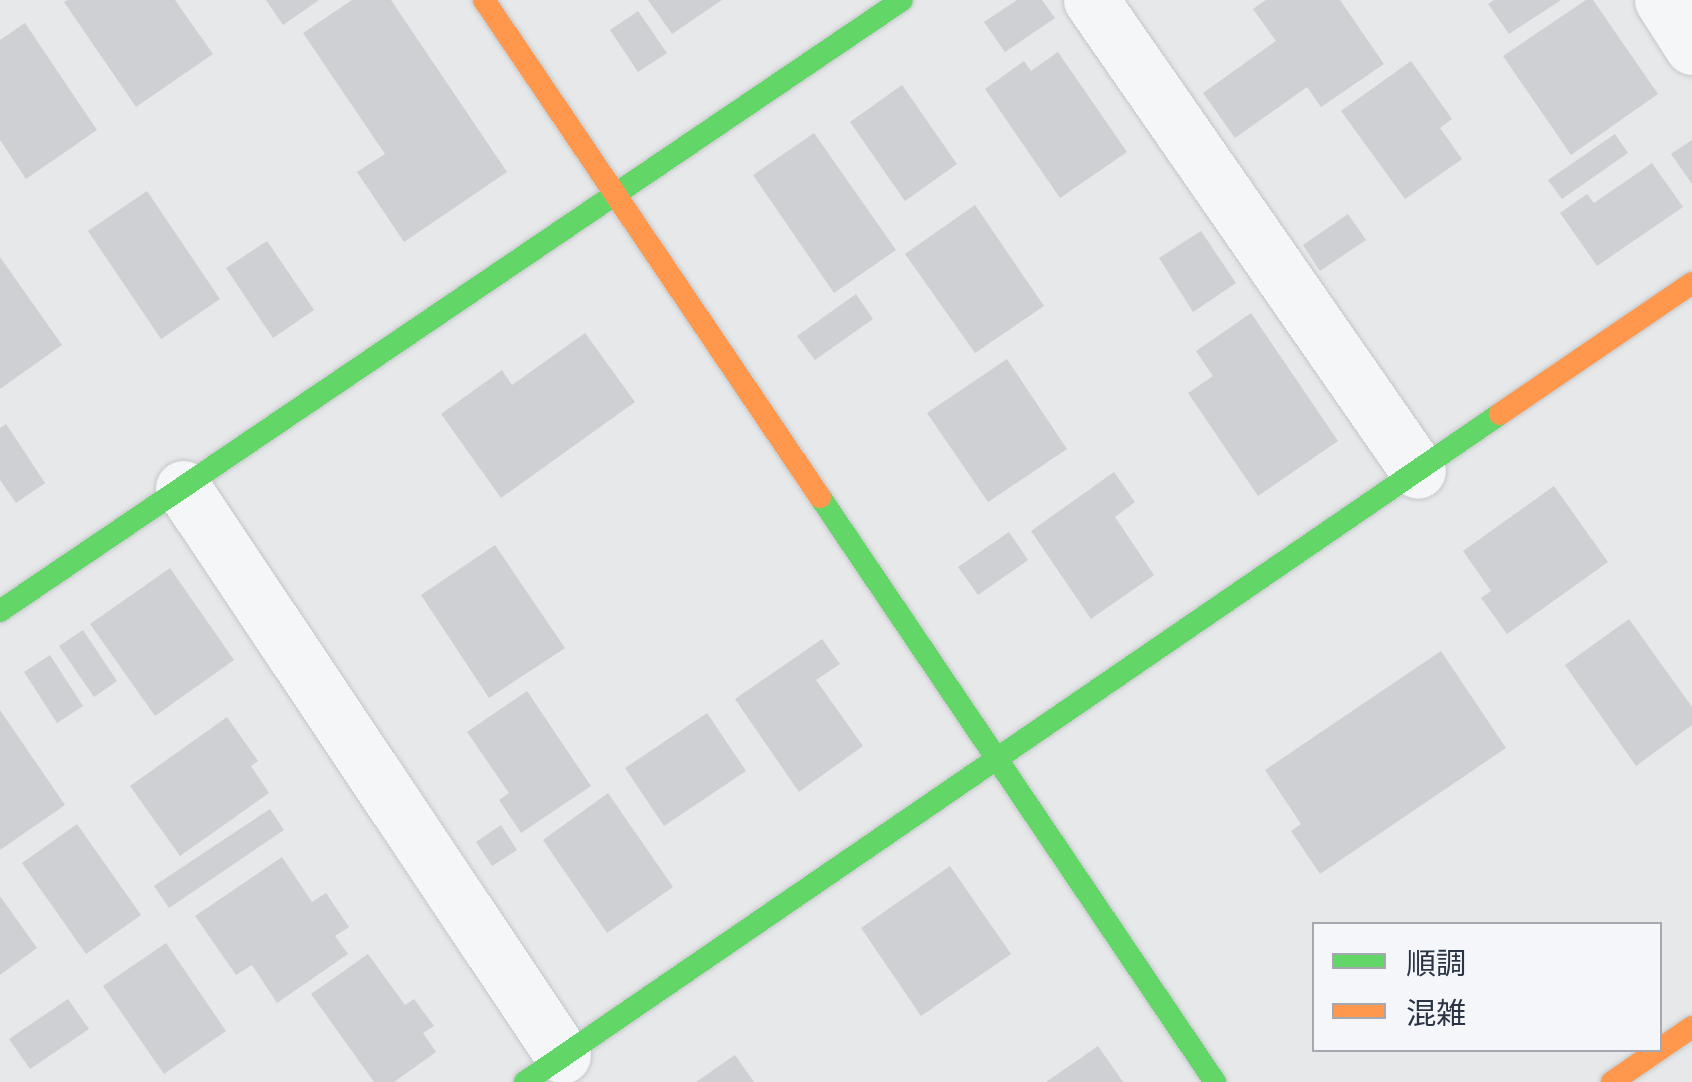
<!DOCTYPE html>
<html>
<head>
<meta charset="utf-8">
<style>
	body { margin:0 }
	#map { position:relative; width:1692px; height:1082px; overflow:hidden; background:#e6e8ea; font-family:"Sofia Sans Condensed","Noto Sans JP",sans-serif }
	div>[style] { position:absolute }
	.building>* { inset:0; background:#ced0d3 }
	.roads { filter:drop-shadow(0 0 2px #c4c6c8) drop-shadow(0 0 2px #c4c6c8) }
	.street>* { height:55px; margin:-27.5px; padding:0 27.5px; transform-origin:27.5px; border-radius:27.5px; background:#f5f6f7 }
	.fast>* { height:22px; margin:-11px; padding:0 11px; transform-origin:11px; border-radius:11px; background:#63d668 }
	.slow>* { height:22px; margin:-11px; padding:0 11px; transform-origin:11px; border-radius:11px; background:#ff974d }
	span { translate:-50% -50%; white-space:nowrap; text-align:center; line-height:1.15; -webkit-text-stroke:9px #f4f6f9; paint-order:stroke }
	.legend { position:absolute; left:1312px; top:922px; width:350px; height:130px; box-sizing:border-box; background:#f4f6f9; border:2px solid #a4a8b1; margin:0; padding:12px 18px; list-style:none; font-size:30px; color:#2b3445 }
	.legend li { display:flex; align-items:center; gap:20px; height:50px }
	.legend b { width:50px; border:2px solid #a4a8b1 }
</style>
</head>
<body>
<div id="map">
	<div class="building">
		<i style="clip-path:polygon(68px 0,175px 0,213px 54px,136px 107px,64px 2px)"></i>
		<i style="clip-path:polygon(266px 0,319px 0,283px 25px)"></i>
		<i style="clip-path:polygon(352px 0,391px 0,507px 172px,404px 242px,357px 172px,385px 154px,303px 33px)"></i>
		<i style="clip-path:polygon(648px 0,722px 0,672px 34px)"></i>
		<i style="clip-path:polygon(1017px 0,1042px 0,1055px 18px,1005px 52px,984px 22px)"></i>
		<i style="clip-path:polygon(1266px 0,1340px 0,1384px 64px,1321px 107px,1307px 87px,1235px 138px,1203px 93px,1276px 41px,1253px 9px)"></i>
		<i style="clip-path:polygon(1494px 0,1561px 0,1509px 34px,1488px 4px)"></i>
		<i style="clip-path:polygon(1586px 0,1593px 0,1658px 94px,1571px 155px,1503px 56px)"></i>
		<i style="clip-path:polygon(638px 11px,667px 53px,638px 72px,610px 30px)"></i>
		<i style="clip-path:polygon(25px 23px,97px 130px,26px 179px,0 140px,0 40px)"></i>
		<i style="clip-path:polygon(1058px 52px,1127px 152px,1060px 198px,985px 89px,1024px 61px,1031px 71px)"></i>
		<i style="clip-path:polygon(1411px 61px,1452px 119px,1440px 128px,1462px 159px,1405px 199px,1341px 111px)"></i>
		<i style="clip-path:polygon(902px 85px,957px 164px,905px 201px,850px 122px)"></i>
		<i style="clip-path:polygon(814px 133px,896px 250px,834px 293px,753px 175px)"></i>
		<i style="clip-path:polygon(1615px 134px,1628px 153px,1562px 199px,1548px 180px)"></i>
		<i style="clip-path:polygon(1692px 140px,1692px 184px,1671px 154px)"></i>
		<i style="clip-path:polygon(1652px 163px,1683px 207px,1597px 266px,1560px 213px,1587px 194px,1594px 203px)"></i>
		<i style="clip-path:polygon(147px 191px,220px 299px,161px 339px,88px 231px)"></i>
		<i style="clip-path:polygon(975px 205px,1044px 306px,975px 353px,905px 254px)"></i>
		<i style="clip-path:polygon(1348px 214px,1366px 240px,1320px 271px,1303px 245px)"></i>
		<i style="clip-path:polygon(1201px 231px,1236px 283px,1193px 312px,1159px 258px)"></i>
		<i style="clip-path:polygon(267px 241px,314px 310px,273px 338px,226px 268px)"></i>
		<i style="clip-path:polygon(0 257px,62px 345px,0 389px)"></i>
		<i style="clip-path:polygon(856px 294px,873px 319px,815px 360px,797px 336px)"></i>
		<i style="clip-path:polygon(1251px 313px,1338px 441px,1258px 496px,1188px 393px,1213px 376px,1196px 351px)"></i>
		<i style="clip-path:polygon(585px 333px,635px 402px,501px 498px,441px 414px,502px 370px,512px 385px)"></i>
		<i style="clip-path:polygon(1007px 359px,1067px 449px,988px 502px,927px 413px)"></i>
		<i style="clip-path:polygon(6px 424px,45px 483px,16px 503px,0 480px,0 428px)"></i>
		<i style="clip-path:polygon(1114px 472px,1135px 502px,1115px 517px,1154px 575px,1091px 619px,1031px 531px)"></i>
		<i style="clip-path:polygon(1554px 486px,1608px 562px,1507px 634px,1481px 598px,1491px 591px,1463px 551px)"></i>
		<i style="clip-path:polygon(1009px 532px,1028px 560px,978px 595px,958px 567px)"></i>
		<i style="clip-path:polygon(495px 545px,565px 648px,489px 698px,421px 595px)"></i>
		<i style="clip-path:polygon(170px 568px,234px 660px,155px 716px,90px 624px)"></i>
		<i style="clip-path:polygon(1629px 619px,1692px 707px,1692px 725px,1636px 766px,1565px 665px)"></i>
		<i style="clip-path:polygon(83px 630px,117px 681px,94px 697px,59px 646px)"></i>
		<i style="clip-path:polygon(822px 639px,840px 664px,816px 680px,863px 746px,799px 792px,735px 699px)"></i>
		<i style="clip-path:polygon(1441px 651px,1506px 748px,1320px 874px,1291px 831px,1301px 824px,1265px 770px)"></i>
		<i style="clip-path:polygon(50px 655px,83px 706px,57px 723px,24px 672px)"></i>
		<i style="clip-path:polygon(527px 691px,591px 786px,521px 833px,499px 800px,509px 793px,467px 732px)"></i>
		<i style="clip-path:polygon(0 710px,65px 805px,0 850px)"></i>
		<i style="clip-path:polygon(707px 713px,746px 771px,664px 826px,625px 768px)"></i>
		<i style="clip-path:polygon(227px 717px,258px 761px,251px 766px,269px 793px,180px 856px,130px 786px)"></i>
		<i style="clip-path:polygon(608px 793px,673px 887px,607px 933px,543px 840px)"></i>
		<i style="clip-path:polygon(270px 809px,284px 830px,169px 908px,154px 886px)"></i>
		<i style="clip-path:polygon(77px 824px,141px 915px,86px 954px,22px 863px)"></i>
		<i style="clip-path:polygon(501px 825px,517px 850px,492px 866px,476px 842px)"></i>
		<i style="clip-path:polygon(282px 857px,312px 902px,326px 893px,349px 927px,335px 936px,348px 954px,277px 1003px,252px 965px,236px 975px,195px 916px)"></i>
		<i style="clip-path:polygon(950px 866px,1011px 954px,921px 1016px,861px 928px)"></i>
		<i style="clip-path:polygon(0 896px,37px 948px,0 975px)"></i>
		<i style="clip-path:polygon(166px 943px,226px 1031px,164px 1074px,103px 986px)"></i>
		<i style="clip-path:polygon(368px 954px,405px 1005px,414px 999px,434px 1026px,423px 1033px,436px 1052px,394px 1082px,374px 1082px,311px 994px)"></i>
		<i style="clip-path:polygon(68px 999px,89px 1029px,30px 1069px,9px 1039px)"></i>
		<i style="clip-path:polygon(1098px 1046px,1123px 1082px,1046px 1082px)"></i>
		<i style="clip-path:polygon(735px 1055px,754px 1082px,696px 1082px)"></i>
	</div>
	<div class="roads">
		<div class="street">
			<i style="left:1091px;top:0;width:573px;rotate:55.23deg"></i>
			<i style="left:1662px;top:0;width:56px;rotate:57.4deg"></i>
			<i style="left:183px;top:488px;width:683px;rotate:56.22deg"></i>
		</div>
		<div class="fast">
			<i style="left:820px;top:497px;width:706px;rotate:55.97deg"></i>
			<i style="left:0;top:611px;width:1089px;rotate:-34.11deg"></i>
			<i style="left:525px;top:1082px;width:1182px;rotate:-34.42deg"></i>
		</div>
		<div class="slow">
			<i style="left:484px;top:0;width:600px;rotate:55.94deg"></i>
			<i style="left:1500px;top:414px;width:232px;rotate:-34.3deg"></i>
			<i style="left:1612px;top:1082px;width:97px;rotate:-34.5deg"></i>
		</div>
	</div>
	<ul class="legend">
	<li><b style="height:12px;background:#63d668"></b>順調</li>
	<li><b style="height:12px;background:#ff974d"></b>混雑</li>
	</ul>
</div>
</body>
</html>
